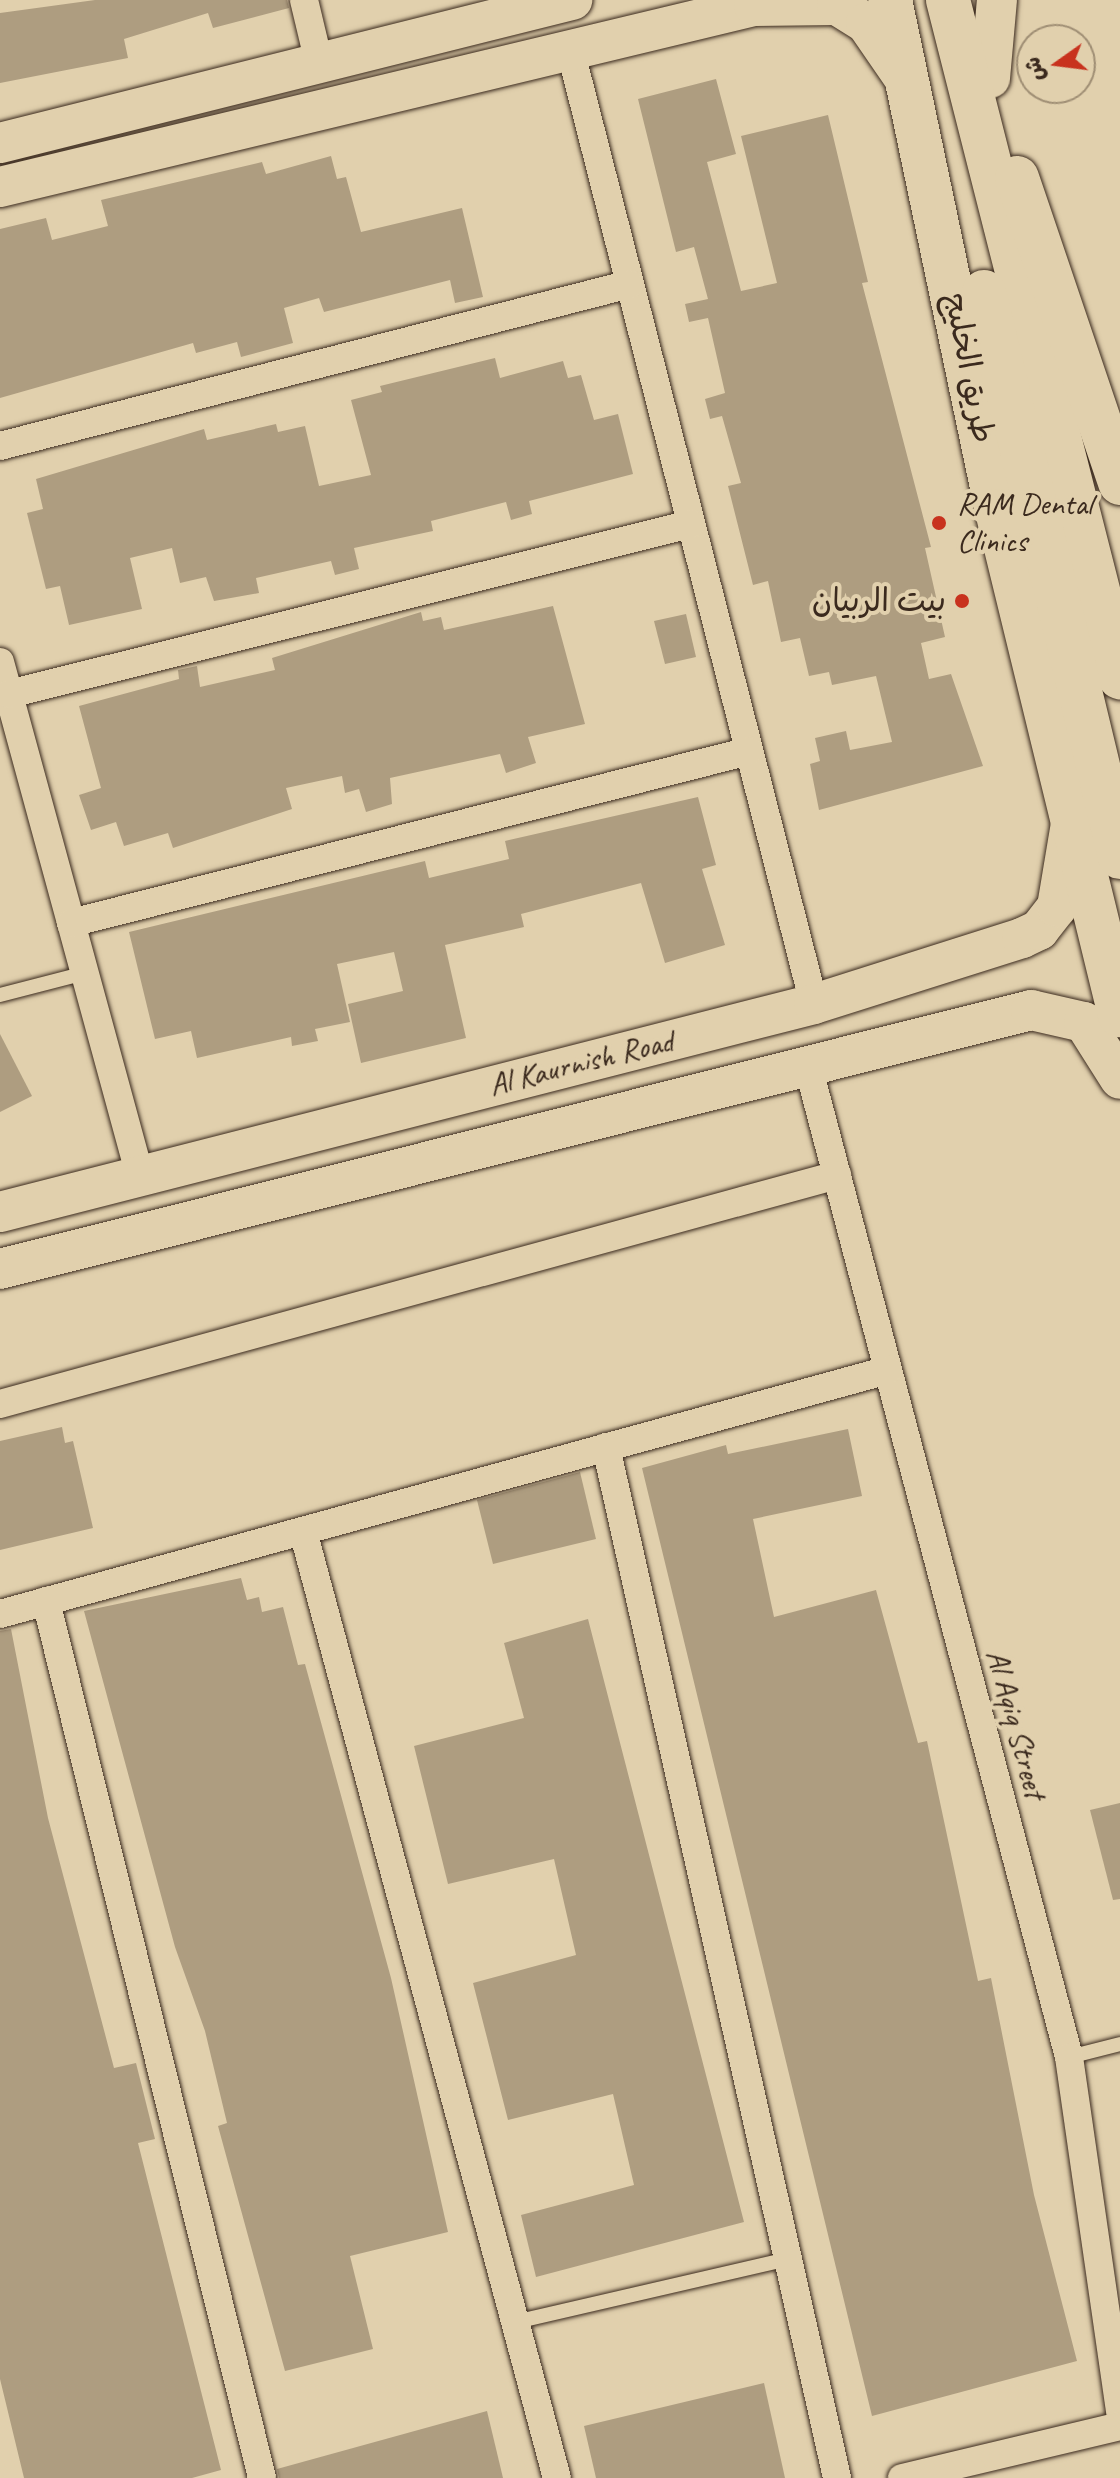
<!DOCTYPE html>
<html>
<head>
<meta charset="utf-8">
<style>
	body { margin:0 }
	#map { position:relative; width:1120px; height:2478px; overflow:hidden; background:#e1d0ad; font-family:Caveat,"Playpen Sans Arabic",sans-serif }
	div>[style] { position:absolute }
	.building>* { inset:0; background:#ae9d80 }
	.roads { filter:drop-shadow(0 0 2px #3b2a1e) drop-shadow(0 0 2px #3b2a1e) }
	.lane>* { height:14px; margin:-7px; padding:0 7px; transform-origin:7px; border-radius:7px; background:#e1d0ad }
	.street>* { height:28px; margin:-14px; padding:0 14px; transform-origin:14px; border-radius:14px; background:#e1d0ad }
	.secondary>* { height:40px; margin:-20px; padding:0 20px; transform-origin:20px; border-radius:20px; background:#e1d0ad }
	.primary>* { height:44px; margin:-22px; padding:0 22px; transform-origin:22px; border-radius:22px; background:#e1d0ad }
	.dots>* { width:22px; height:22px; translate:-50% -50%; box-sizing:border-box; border:4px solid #e1d0ad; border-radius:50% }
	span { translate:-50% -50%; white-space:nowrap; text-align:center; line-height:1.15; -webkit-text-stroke:8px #e1d0ad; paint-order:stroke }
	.street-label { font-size:32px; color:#3b2a1e }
	.poi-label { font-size:32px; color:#3b2a1e }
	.left { translate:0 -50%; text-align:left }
	.right { translate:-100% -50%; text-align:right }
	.north { position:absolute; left:1016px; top:24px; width:80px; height:80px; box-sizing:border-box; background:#e1d0ad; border:2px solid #9f8e74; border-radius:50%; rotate:256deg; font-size:22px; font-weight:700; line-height:32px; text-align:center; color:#3b2a1e }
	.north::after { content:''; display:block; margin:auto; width:28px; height:36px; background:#c8321e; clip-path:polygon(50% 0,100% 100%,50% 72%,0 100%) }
</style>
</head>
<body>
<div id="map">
	<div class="building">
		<i style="clip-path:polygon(95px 0,287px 0,289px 8px,213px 28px,208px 13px,124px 39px,128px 58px,0 83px,0 13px)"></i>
		<i style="clip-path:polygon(716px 79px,736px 154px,707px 162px,741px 291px,777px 283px,741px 136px,828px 115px,868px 282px,862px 283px,931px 547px,925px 548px,945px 637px,921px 643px,929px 679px,951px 674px,983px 766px,819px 810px,810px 764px,820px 761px,815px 738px,846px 731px,850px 750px,892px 742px,876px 676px,832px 685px,829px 672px,809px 676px,800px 638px,781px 642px,768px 581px,753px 585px,728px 486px,741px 483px,722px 416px,710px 419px,705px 399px,725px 393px,708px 318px,689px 322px,685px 304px,708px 299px,694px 247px,676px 252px,638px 99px)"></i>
		<i style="clip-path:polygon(331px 156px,337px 179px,346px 177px,361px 232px,462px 208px,483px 297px,455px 303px,450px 280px,324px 312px,319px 298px,284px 308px,293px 343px,241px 357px,237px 342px,196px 353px,193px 343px,0 398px,0 229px,46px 218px,52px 240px,108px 226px,101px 200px,262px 162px,266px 174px)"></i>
		<i style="clip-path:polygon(495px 358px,500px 378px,563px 361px,568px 378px,581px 375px,594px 420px,618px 414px,633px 474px,529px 501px,532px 514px,511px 520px,506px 502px,431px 521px,433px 531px,354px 548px,359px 569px,335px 575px,331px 561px,256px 578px,259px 593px,214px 601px,206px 577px,180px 583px,172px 548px,130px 558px,142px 609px,69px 625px,60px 586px,46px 589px,27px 513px,43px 509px,36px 479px,204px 429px,207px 440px,276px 424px,278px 432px,305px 426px,319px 486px,371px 475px,351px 400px,382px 392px,380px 386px)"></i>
		<i style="clip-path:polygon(553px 606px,585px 724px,528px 737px,536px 763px,506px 773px,500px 754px,390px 778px,392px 804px,366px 812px,359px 789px,345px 793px,342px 776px,286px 788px,292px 809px,173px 848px,168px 833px,124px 846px,116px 822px,91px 830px,79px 795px,101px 788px,79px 706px,179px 679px,178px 670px,197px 666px,200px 687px,275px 670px,272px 658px,421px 612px,423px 621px,441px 617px,444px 630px)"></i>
		<i style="clip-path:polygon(686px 614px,696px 657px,665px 664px,654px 621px)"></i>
		<i style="clip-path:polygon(698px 797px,716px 865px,702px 869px,725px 945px,665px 963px,641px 883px,521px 914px,524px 927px,445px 945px,466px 1038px,361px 1063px,348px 1004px,403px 991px,394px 952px,337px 964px,350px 1022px,315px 1029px,318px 1041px,292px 1046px,291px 1037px,197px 1058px,191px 1031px,155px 1039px,129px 932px,425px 861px,429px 878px,509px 859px,505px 841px)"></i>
		<i style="clip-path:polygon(0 1034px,32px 1096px,0 1112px)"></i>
		<i style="clip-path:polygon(62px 1427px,65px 1443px,73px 1441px,93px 1528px,0 1550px,0 1441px)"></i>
		<i style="clip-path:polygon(848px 1429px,862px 1496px,753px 1519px,774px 1617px,876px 1590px,918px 1743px,927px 1741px,978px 1981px,991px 1978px,1034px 2195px,1077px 2361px,872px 2416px,642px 1468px,726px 1445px,728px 1454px)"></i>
		<i style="clip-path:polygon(580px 1472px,596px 1539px,493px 1564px,477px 1500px)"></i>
		<i style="clip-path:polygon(241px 1578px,247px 1600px,259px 1597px,262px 1612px,283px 1607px,298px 1665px,305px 1664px,391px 1978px,448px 2232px,350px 2256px,373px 2349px,285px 2371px,218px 2126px,227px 2123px,205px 2031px,175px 1947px,84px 1611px)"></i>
		<i style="clip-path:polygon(588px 1619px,744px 2222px,536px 2277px,521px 2215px,634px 2185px,613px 2094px,508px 2120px,473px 1983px,576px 1955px,554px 1859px,448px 1884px,414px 1746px,524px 1718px,504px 1643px)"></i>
		<i style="clip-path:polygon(11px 1629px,48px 1818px,114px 2068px,136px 2063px,155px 2139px,138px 2143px,221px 2470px,192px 2478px,24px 2478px,0 2379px,0 1631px)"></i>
		<i style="clip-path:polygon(1120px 1803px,1120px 1899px,1113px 1900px,1090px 1810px)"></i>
		<i style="clip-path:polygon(764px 2383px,785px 2478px,596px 2478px,584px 2426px)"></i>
		<i style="clip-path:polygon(487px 2411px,503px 2478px,279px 2478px,277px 2469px)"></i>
	</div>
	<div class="roads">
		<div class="lane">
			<i style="left:0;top:995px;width:88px;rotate:-14.5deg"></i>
			<i style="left:1069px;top:2057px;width:53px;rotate:-14.3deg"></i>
			<i style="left:515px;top:2322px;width:276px;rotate:-13deg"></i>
		</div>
		<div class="street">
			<i style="left:304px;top:0;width:65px;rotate:76.6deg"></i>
			<i style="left:569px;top:45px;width:990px;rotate:75.67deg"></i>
			<i style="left:0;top:446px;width:650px;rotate:-14.42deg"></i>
			<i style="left:0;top:662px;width:533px;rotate:74.76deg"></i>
			<i style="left:9px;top:694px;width:703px;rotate:-14deg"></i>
			<i style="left:71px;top:923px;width:699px;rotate:-14.23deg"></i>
			<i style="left:807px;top:1062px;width:1029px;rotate:75.25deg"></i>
			<i style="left:1069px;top:2057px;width:358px;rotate:81.8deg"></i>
			<i style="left:0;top:1404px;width:868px;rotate:-15.3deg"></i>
			<i style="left:606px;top:1447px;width:1057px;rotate:77.37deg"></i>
			<i style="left:303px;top:1531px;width:980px;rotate:74.99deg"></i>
			<i style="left:46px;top:1601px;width:903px;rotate:76.16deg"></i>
			<i style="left:0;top:1614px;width:921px;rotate:-15.36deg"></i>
			<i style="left:902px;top:2478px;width:224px;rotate:-13.4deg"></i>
		</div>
		<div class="secondary">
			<i style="left:990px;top:78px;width:78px;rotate:-84.9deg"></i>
			<i style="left:0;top:143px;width:590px;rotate:-14.04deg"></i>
			<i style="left:0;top:187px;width:775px;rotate:-13.5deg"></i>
			<i style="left:754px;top:6px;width:83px;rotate:-0.7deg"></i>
			<i style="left:837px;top:5px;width:34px;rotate:32deg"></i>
			<i style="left:866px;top:23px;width:67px;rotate:55.4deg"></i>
			<i style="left:0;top:1212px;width:840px;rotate:-14.33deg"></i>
			<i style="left:814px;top:1004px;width:218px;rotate:-17.6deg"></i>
			<i style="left:1022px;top:938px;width:19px;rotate:-25deg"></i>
			<i style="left:1039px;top:930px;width:29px;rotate:-52deg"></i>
			<i style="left:1057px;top:907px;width:85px;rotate:-80.5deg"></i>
			<i style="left:0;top:1269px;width:1063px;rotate:-14.1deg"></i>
			<i style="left:1031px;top:1010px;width:54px;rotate:12.8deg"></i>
			<i style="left:1084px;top:1022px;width:67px;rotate:57.7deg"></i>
		</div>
		<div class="primary">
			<i style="left:890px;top:0;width:522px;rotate:78.17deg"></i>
			<i style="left:997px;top:511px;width:519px;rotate:76.29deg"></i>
			<i style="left:948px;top:0;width:699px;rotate:75.74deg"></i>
			<i style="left:1017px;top:178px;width:322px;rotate:71.3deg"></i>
			<i style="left:984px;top:292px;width:581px;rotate:76.47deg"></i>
		</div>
	</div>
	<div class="dots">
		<i style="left:939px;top:523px;background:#c8321e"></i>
		<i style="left:962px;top:601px;background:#c8321e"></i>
	</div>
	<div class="street-label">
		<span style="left:969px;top:368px;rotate:79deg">طريق الخليج</span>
		<span style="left:581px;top:1063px;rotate:-14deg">Al Kaurnish Road</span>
		<span style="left:1016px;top:1724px;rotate:75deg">Al Aqiq Street</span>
	</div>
	<div class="poi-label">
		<span class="left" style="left:957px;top:523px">RAM Dental<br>Clinics</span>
		<span class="right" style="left:946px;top:601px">بيت الربيان</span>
	</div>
	<div class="north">ش</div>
</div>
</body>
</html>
